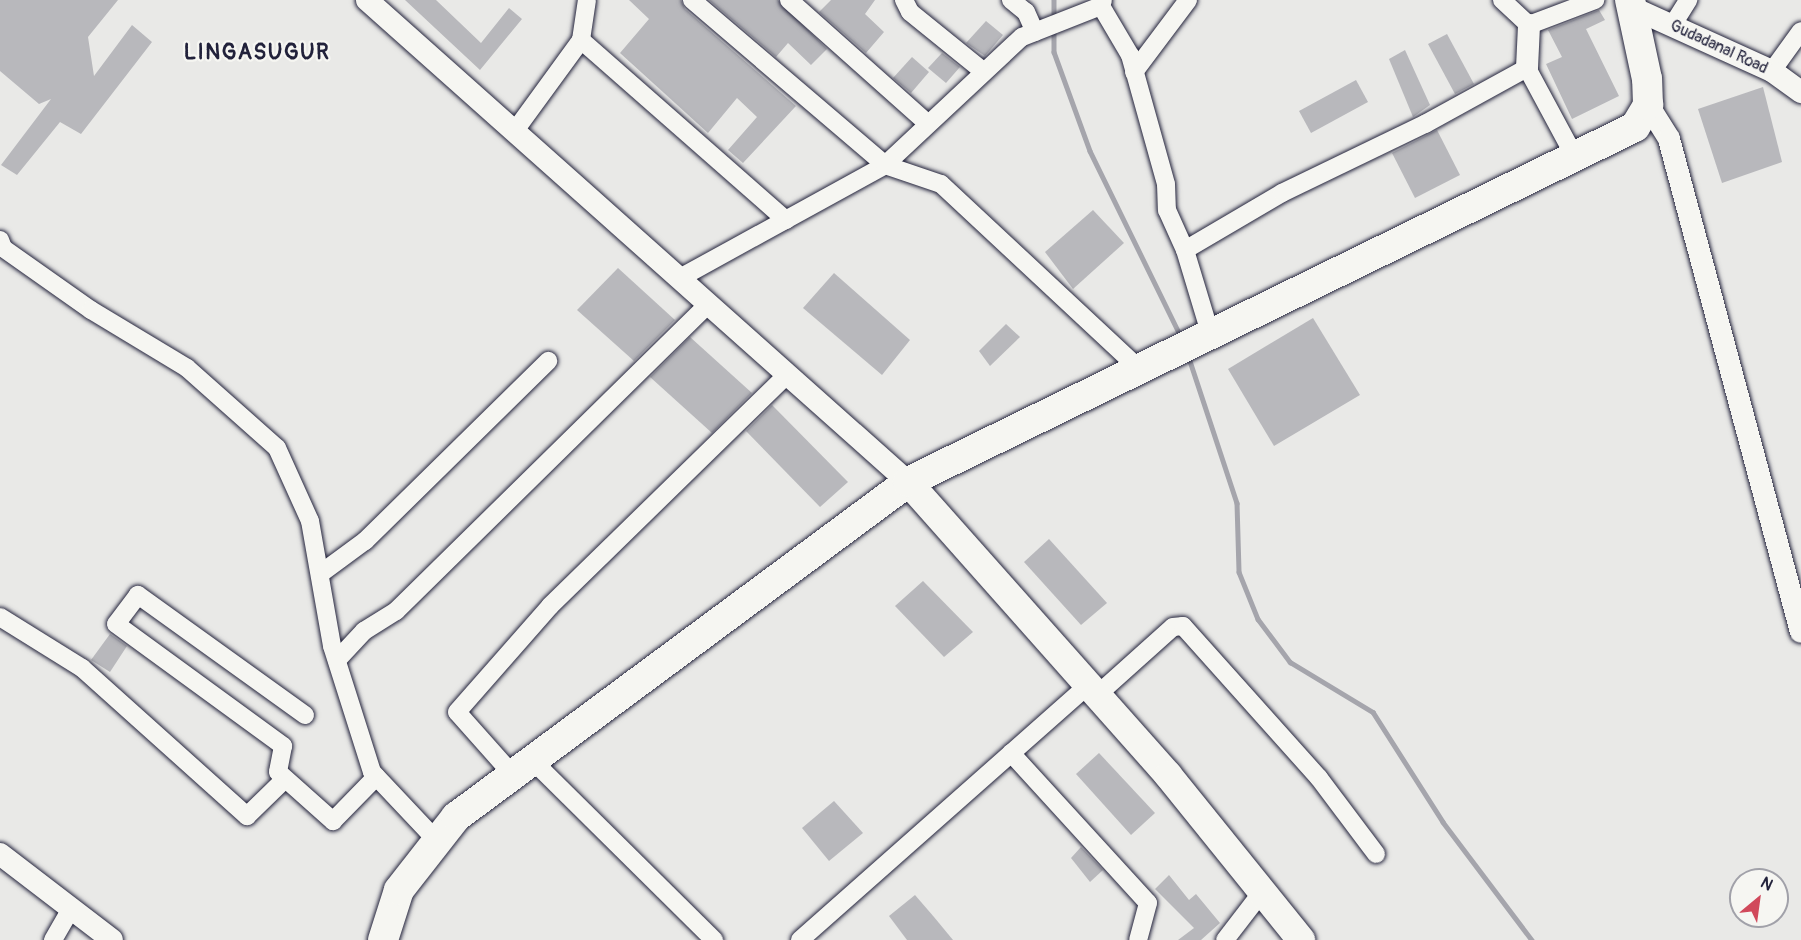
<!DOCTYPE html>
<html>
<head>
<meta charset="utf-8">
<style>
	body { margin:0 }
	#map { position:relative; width:1801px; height:940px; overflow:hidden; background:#e9e9e7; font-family:Pangolin,sans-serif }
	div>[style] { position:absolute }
	.stream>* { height:4.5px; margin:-2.25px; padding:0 2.25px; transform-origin:2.25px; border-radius:2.25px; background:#a5a5ac }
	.building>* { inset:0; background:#b8b8bc }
	.roads { filter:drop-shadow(0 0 2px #22223b) drop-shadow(0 0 2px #22223b) }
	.minor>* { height:18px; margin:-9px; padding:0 9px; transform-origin:9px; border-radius:9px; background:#f6f6f2 }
	.tertiary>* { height:22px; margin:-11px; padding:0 11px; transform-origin:11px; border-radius:11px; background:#f6f6f2 }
	.primary>* { height:28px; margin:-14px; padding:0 14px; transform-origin:14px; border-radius:14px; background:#f6f6f2 }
	.trunk>* { height:30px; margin:-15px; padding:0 15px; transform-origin:15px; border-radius:15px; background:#f6f6f2 }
	span { translate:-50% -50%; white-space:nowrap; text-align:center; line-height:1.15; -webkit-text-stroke:4.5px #f6f6f2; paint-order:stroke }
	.street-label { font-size:16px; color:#22223b }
	.district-label { font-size:22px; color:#22223b; font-weight:700; letter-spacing:1.5px }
	.north { position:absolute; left:1729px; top:868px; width:60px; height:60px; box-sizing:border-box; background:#f6f6f2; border:2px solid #a1a1a9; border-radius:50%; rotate:29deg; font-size:16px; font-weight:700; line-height:24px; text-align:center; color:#22223b }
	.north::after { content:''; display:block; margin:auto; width:21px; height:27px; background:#d1495b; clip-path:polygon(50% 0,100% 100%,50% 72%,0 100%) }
</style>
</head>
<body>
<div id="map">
	<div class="stream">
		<i style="left:1054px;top:0;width:18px;rotate:90deg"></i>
		<i style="left:1054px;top:30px;width:22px;rotate:90deg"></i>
		<i style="left:1054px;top:52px;width:105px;rotate:70deg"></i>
		<i style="left:1090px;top:151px;width:209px;rotate:63.9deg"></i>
		<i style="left:1189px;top:358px;width:153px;rotate:71.7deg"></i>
		<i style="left:1237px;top:503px;width:69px;rotate:88.3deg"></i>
		<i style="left:1239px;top:572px;width:51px;rotate:68deg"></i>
		<i style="left:1258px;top:619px;width:54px;rotate:53.3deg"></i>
		<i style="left:1290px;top:662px;width:97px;rotate:31.1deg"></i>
		<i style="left:1373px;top:712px;width:130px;rotate:57.5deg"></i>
		<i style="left:1443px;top:822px;width:148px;rotate:53deg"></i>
	</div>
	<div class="building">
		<i style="clip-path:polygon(0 0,118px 0,88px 37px,94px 76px,132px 25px,152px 42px,81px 134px,60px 122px,17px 175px,1px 165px,51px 99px,39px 104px,0 71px)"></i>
		<i style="clip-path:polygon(405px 0,436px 0,481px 43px,509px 8px,522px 19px,480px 70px)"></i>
		<i style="clip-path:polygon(629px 0,681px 0,685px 9px,796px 106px,743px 163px,728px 150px,757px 117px,737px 98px,708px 133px,620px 53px,649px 19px)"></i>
		<i style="clip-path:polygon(709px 0,778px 0,827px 49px,811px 65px,788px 43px,776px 57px)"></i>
		<i style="clip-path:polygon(831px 0,875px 0,865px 14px,884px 32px,866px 53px,819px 12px)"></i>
		<i style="clip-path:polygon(1599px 10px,1605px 20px,1586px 29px,1619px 96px,1572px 119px,1546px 64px,1562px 57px,1548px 30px)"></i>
		<i style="clip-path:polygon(986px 21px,1003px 35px,985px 56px,966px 43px)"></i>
		<i style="clip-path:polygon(1447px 34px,1474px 84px,1455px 94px,1428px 44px)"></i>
		<i style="clip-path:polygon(1405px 50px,1430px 105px,1413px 117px,1389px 59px)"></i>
		<i style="clip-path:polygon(942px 53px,960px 67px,946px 83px,928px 68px)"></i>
		<i style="clip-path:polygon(912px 57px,929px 72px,911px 93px,893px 78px)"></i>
		<i style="clip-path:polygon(1356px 80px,1368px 102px,1311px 133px,1299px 111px)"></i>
		<i style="clip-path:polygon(1763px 87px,1782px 162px,1722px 183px,1698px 109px)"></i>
		<i style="clip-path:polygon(1437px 130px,1460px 175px,1415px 198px,1392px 153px)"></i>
		<i style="clip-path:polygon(1093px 210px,1124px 243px,1073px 289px,1045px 252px)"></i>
		<i style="clip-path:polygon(618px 268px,675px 320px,634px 361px,577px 310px)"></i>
		<i style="clip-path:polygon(834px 273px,910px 340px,882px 375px,803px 308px)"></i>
		<i style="clip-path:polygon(1313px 318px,1360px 395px,1274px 446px,1228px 369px)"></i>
		<i style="clip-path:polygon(1006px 324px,1020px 337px,990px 366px,979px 351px)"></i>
		<i style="clip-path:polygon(690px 337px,752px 393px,712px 433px,650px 377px)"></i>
		<i style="clip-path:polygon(772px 405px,848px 482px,820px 507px,746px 431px)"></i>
		<i style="clip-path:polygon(1049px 539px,1107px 603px,1081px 625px,1024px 562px)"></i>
		<i style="clip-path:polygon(923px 581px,973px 632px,944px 657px,895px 606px)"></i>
		<i style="clip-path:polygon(110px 634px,127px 646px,110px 672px,91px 660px)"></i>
		<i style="clip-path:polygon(1099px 753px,1155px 813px,1131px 835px,1076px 774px)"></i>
		<i style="clip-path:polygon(834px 801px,863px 833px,829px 861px,802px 828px)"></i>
		<i style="clip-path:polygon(1081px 847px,1103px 870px,1090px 882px,1071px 858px)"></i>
		<i style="clip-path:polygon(1169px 875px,1189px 900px,1196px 894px,1220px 923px,1201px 940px,1178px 940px,1194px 928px,1155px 889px)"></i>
		<i style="clip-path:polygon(915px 895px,934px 917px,953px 940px,907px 940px,889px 916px)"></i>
	</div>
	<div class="roads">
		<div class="minor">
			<i style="left:692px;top:0;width:254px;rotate:40.5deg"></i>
			<i style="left:885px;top:165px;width:187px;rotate:-43.1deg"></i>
			<i style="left:1022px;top:37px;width:85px;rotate:-21.4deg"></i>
			<i style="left:789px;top:0;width:186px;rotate:41.7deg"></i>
			<i style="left:904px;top:0;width:13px;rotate:63deg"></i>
			<i style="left:910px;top:12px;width:95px;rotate:39deg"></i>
			<i style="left:1011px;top:0;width:19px;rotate:39deg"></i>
			<i style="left:1026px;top:12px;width:22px;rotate:66deg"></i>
			<i style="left:1103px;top:0;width:6px;rotate:108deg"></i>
			<i style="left:1101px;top:6px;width:57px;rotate:59.4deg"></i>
			<i style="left:1130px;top:55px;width:134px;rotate:74.4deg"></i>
			<i style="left:1166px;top:184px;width:26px;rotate:88deg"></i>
			<i style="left:1167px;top:210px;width:44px;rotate:65.8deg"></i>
			<i style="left:1185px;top:250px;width:90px;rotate:73.2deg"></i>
			<i style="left:1502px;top:0;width:37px;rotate:43deg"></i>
			<i style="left:1529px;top:25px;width:71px;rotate:-20.7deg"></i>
			<i style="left:1672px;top:26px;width:31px;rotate:-58deg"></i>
			<i style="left:581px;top:40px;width:273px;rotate:41.3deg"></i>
			<i style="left:1772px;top:71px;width:49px;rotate:-54.1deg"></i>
			<i style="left:1134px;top:72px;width:90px;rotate:-53.1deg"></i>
			<i style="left:514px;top:132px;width:114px;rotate:-53.9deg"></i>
			<i style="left:581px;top:40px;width:40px;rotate:-81.5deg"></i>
			<i style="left:0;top:240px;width:9px;rotate:69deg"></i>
			<i style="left:3px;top:248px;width:108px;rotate:35.2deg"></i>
			<i style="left:91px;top:310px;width:112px;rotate:31.1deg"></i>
			<i style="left:187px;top:368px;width:120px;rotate:41.6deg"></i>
			<i style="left:277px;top:448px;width:80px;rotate:65.7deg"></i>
			<i style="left:310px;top:521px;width:127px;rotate:80deg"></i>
			<i style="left:332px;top:646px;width:132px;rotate:72.4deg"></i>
			<i style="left:372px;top:772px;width:95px;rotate:46.7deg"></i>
			<i style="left:1185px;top:250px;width:113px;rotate:-30.4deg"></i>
			<i style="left:1282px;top:193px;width:159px;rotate:-25.8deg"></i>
			<i style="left:1425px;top:124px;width:116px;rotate:-28.8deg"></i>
			<i style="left:1527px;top:68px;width:103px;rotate:61.7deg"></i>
			<i style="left:678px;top:279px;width:236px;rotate:-28.8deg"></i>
			<i style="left:885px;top:165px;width:59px;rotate:18.7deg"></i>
			<i style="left:941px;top:184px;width:268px;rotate:43deg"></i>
			<i style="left:320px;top:574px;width:56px;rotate:-36.3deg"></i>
			<i style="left:365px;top:541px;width:257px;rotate:-44.5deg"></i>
			<i style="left:0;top:617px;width:97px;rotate:31.9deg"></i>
			<i style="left:82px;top:668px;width:222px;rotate:41.9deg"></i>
			<i style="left:247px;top:816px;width:53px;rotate:-44.2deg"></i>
			<i style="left:337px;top:660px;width:40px;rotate:-47deg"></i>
			<i style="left:364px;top:631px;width:38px;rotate:-32deg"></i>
			<i style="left:396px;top:611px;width:436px;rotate:-44.5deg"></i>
			<i style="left:1096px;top:696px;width:103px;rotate:-41.9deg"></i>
			<i style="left:1173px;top:627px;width:10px;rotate:-6deg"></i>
			<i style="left:1183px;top:626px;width:204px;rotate:48.2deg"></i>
			<i style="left:1319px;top:778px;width:95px;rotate:53.1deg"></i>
			<i style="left:305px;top:715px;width:206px;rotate:-144.3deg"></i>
			<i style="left:138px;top:595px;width:36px;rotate:127deg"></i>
			<i style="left:116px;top:624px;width:207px;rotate:36.1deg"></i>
			<i style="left:283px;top:746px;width:26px;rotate:101deg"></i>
			<i style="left:278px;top:772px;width:74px;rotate:41.7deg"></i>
			<i style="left:333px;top:821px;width:62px;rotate:-45.7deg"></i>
			<i style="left:1011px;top:753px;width:203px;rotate:47.6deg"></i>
			<i style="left:1148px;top:903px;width:38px;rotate:105deg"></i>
			<i style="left:533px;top:761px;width:255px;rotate:44.7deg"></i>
			<i style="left:513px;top:775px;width:84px;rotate:-131.6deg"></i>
			<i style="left:457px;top:712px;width:141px;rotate:-48.7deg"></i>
			<i style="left:550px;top:606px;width:331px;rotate:-44.3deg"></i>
			<i style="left:53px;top:940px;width:36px;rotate:-60deg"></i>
			<i style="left:800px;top:940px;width:383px;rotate:-41.5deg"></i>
			<i style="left:1225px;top:940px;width:61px;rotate:-52.4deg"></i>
		</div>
		<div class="tertiary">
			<i style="left:367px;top:0;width:725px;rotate:41.7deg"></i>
			<i style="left:1633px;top:8px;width:153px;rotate:24.4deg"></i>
			<i style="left:1772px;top:71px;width:36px;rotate:36deg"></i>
			<i style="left:1527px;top:68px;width:43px;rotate:-87.3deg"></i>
			<i style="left:1648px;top:105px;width:40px;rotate:58deg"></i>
			<i style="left:1669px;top:139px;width:510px;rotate:75.01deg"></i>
			<i style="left:0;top:854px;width:141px;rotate:37.5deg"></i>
		</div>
		<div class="primary">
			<i style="left:908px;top:482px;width:392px;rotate:48.4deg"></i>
			<i style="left:1168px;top:775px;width:212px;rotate:51.1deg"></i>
		</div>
		<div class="trunk">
			<i style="left:383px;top:940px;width:52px;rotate:-72.3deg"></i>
			<i style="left:399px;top:890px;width:93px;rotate:-52deg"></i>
			<i style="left:456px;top:817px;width:563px;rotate:-36.54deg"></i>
			<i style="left:908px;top:482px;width:809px;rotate:-26.03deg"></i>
			<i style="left:1635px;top:127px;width:26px;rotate:-59deg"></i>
			<i style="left:1648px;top:105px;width:26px;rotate:-92deg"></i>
			<i style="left:1647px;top:79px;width:81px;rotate:-102.1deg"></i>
		</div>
	</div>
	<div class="street-label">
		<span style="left:1719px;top:47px;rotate:25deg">Gudadanal Road</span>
	</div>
	<div class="district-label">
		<span style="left:257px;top:53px">LINGASUGUR</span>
	</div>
	<div class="north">N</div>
</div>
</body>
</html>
